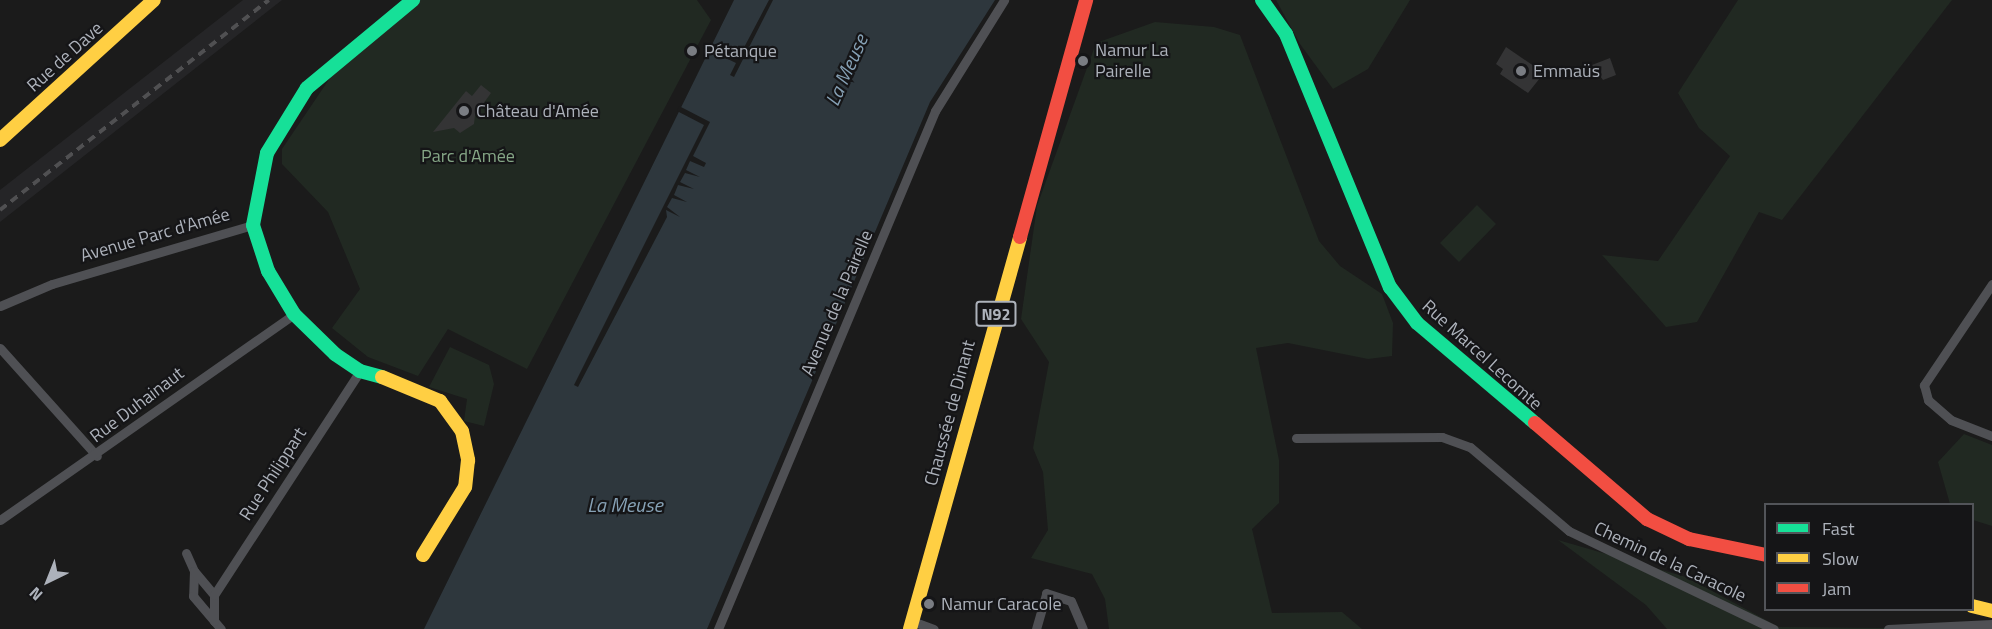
<!DOCTYPE html>
<html>
<head>
<meta charset="utf-8">
<style>
	body { margin:0 }
	#map { position:relative; width:1992px; height:629px; overflow:hidden; background:#1b1b1b; font-family:"Titillium Web",sans-serif }
	div>[style] { position:absolute }
	.built>* { inset:0; background:#252527 }
	.green>* { inset:0; background:#212922 }
	.water>* { inset:0; background:#2e373d }
	.pier>* { inset:0; background:#1b1b1b }
	.building>* { inset:0; background:#343435 }
	.street>* { height:9px; margin:-4.5px; padding:0 4.5px; transform-origin:4.5px; border-radius:4.5px; background:#4f5054 }
	.fast>* { height:14px; margin:-7px; padding:0 7px; transform-origin:7px; border-radius:7px; background:#16e098 }
	.slow>* { height:14px; margin:-7px; padding:0 7px; transform-origin:7px; border-radius:7px; background:#ffcf43 }
	.jam>* { height:14px; margin:-7px; padding:0 7px; transform-origin:7px; border-radius:7px; background:#f24e42 }
	.rail>* { height:4px; margin-top:-2px; transform-origin:0; background:repeating-linear-gradient(90deg,#505052 0 8px,transparent 0 14px) }
	.dots>* { width:16px; height:16px; translate:-50% -50%; box-sizing:border-box; border:3px solid #151517; border-radius:50% }
	span { translate:-50% -50%; white-space:nowrap; text-align:center; line-height:1.15; -webkit-text-stroke:4.5px #151517; paint-order:stroke }
	.shield-label span { padding:2px 4px; background:#151517; border:2px solid; border-radius:4px; -webkit-text-stroke-width:0 }
	.shield-label { font-size:16px; color:#adb2bb; font-weight:700 }
	.poi-label { font-size:18px; color:#adb2bb }
	.left { translate:0 -50%; text-align:left }
	.street-label { font-size:18px; color:#adb2bb }
	.park-label { font-size:18px; color:#85a686 }
	.water-label { font-size:20px; color:#86a1b5; font-style:italic }
	.legend { position:absolute; left:1764px; top:503px; width:210px; height:108px; box-sizing:border-box; background:#151517; border:2px solid #525459; margin:0; padding:8px 10px; list-style:none; font-size:18px; color:#adb2bb }
	.legend li { display:flex; align-items:center; gap:12px; height:30px }
	.legend b { width:30px; border:2px solid #525459 }
	.north { position:absolute; left:18px; top:551px; width:60px; height:60px; -webkit-text-stroke:4px #151517; paint-order:stroke; rotate:223deg; font-size:16px; font-weight:700; line-height:24px; text-align:center; color:#adb2bb }
	.north::after { content:''; display:block; margin:auto; width:21px; height:27px; background:#adb2bb; clip-path:polygon(50% 0,100% 100%,50% 72%,0 100%) }
</style>
</head>
<body>
<div id="map">
	<div class="built">
		<i style="clip-path:polygon(243px 0,282px 0,0 222px,0 190px)"></i>
	</div>
	<div class="green">
		<i style="clip-path:polygon(421px 0,697px 0,711px 20px,527px 369px,448px 329px,418px 376px,368px 357px,332px 328px,360px 289px,328px 212px,282px 164px,282px 149px,334px 72px)"></i>
		<i style="clip-path:polygon(1276px 0,1410px 0,1368px 69px,1333px 89px,1300px 44px)"></i>
		<i style="clip-path:polygon(1738px 0,1952px 0,1782px 220px,1759px 212px,1697px 322px,1666px 327px,1602px 255px,1658px 261px,1730px 156px,1699px 128px,1678px 93px)"></i>
		<i style="clip-path:polygon(1155px 22px,1214px 27px,1240px 35px,1319px 241px,1340px 266px,1382px 294px,1393px 323px,1392px 356px,1368px 359px,1288px 343px,1256px 348px,1279px 460px,1279px 503px,1252px 529px,1272px 613px,1342px 612px,1362px 629px,1109px 629px,1105px 599px,1092px 574px,1031px 558px,1048px 530px,1043px 472px,1033px 448px,1049px 362px,1021px 319px,1037px 206px,1096px 43px)"></i>
		<i style="clip-path:polygon(1477px 205px,1496px 224px,1459px 262px,1440px 243px)"></i>
		<i style="clip-path:polygon(450px 347px,489px 365px,494px 384px,484px 426px,464px 421px,467px 399px,429px 387px)"></i>
		<i style="clip-path:polygon(1964px 434px,1992px 445px,1992px 526px,1973px 520px,1972px 504px,1950px 504px,1938px 462px)"></i>
		<i style="clip-path:polygon(1558px 540px,1686px 577px,1779px 627px,1992px 629px,1667px 629px,1646px 605px)"></i>
	</div>
	<div class="water">
		<i style="clip-path:polygon(734px 0,995px 0,930px 102px,707px 629px,424px 629px)"></i>
	</div>
	<div class="pier">
		<i style="clip-path:polygon(769px 0,773px 0,734px 77px,730px 75px,736px 63px,709px 50px,711px 46px,738px 59px)"></i>
		<i style="clip-path:polygon(679px 106px,710px 122px,693px 156px,706px 163px,704px 167px,690px 161px,686px 170px,700px 177px,685px 173px,680px 182px,694px 189px,678px 185px,674px 195px,687px 202px,672px 198px,667px 207px,680px 217px,666px 210px,667px 217px,578px 387px,574px 385px,704px 125px,677px 111px)"></i>
	</div>
	<div class="building">
		<i style="clip-path:polygon(1506px 47px,1544px 73px,1528px 93px,1500px 74px,1503px 69px,1496px 64px)"></i>
		<i style="clip-path:polygon(1610px 58px,1616px 75px,1603px 80px,1592px 65px)"></i>
		<i style="clip-path:polygon(481px 85px,491px 93px,475px 115px,474px 124px,460px 133px,454px 128px,433px 132px,466px 91px,472px 96px)"></i>
	</div>
	<div class="street">
		<i style="left:1992px;top:284px;width:122px;rotate:124deg"></i>
		<i style="left:1924px;top:385px;width:16px;rotate:75deg"></i>
		<i style="left:1928px;top:400px;width:30px;rotate:41deg"></i>
		<i style="left:1951px;top:420px;width:44px;rotate:21.3deg"></i>
		<i style="left:0;top:306px;width:56px;rotate:-22.9deg"></i>
		<i style="left:52px;top:284px;width:209px;rotate:-16.4deg"></i>
		<i style="left:0;top:348px;width:145px;rotate:48.1deg"></i>
		<i style="left:1296px;top:438px;width:146px;rotate:-0.4deg"></i>
		<i style="left:1442px;top:437px;width:30px;rotate:20deg"></i>
		<i style="left:1470px;top:447px;width:130px;rotate:40.3deg"></i>
		<i style="left:1569px;top:531px;width:227px;rotate:25.6deg"></i>
		<i style="left:0;top:520px;width:359px;rotate:-35deg"></i>
		<i style="left:186px;top:553px;width:20px;rotate:66deg"></i>
		<i style="left:194px;top:571px;width:25px;rotate:92deg"></i>
		<i style="left:193px;top:596px;width:43px;rotate:49.7deg"></i>
		<i style="left:194px;top:571px;width:31px;rotate:50deg"></i>
		<i style="left:214px;top:621px;width:26px;rotate:-90deg"></i>
		<i style="left:214px;top:595px;width:267px;rotate:-56.9deg"></i>
		<i style="left:912px;top:621px;width:23px;rotate:20deg"></i>
		<i style="left:718px;top:629px;width:562px;rotate:-67.27deg"></i>
		<i style="left:935px;top:111px;width:131px;rotate:-58.1deg"></i>
		<i style="left:1036px;top:629px;width:37px;rotate:-74deg"></i>
		<i style="left:1046px;top:593px;width:26px;rotate:18deg"></i>
		<i style="left:1071px;top:601px;width:30px;rotate:67deg"></i>
		<i style="left:1888px;top:629px;width:104px;rotate:-2.8deg"></i>
	</div>
	<div class="fast">
		<i style="left:1262px;top:0;width:42px;rotate:54.8deg"></i>
		<i style="left:1286px;top:34px;width:274px;rotate:67.7deg"></i>
		<i style="left:1390px;top:287px;width:45px;rotate:53.1deg"></i>
		<i style="left:1417px;top:323px;width:155px;rotate:40.3deg"></i>
		<i style="left:382px;top:377px;width:23px;rotate:-165deg"></i>
		<i style="left:360px;top:371px;width:30px;rotate:-146deg"></i>
		<i style="left:335px;top:354px;width:57px;rotate:-135.7deg"></i>
		<i style="left:294px;top:314px;width:50px;rotate:-121.2deg"></i>
		<i style="left:268px;top:271px;width:48px;rotate:-108.1deg"></i>
		<i style="left:253px;top:225px;width:73px;rotate:-79deg"></i>
		<i style="left:267px;top:153px;width:76px;rotate:-58.4deg"></i>
		<i style="left:307px;top:88px;width:138px;rotate:-39.7deg"></i>
	</div>
	<div class="slow">
		<i style="left:0;top:140px;width:208px;rotate:-42.3deg"></i>
		<i style="left:382px;top:377px;width:63px;rotate:22.5deg"></i>
		<i style="left:440px;top:401px;width:37px;rotate:54deg"></i>
		<i style="left:462px;top:431px;width:30px;rotate:78deg"></i>
		<i style="left:468px;top:460px;width:27px;rotate:96deg"></i>
		<i style="left:465px;top:487px;width:80px;rotate:121.7deg"></i>
		<i style="left:1972px;top:606px;width:21px;rotate:14deg"></i>
		<i style="left:910px;top:629px;width:407px;rotate:-74.3deg"></i>
	</div>
	<div class="jam">
		<i style="left:1020px;top:237px;width:246px;rotate:-74.4deg"></i>
		<i style="left:1535px;top:423px;width:148px;rotate:40.6deg"></i>
		<i style="left:1647px;top:519px;width:47px;rotate:25.5deg"></i>
		<i style="left:1689px;top:539px;width:79px;rotate:11.7deg"></i>
	</div>
	<div class="rail">
		<i style="left:0;top:210px;width:341px;rotate:-38deg"></i>
	</div>
	<div class="dots">
		<i style="left:692px;top:51px;background:#7a7d83"></i>
		<i style="left:1083px;top:61px;background:#7a7d83"></i>
		<i style="left:1521px;top:71px;background:#7a7d83"></i>
		<i style="left:464px;top:111px;background:#7a7d83"></i>
		<i style="left:929px;top:604px;background:#7a7d83"></i>
	</div>
	<div class="shield-label">
		<span style="left:996px;top:314px">N92</span>
	</div>
	<div class="poi-label">
		<span class="left" style="left:704px;top:51px">Pétanque</span>
		<span class="left" style="left:1095px;top:61px">Namur La<br>Pairelle</span>
		<span class="left" style="left:1533px;top:71px">Emmaüs</span>
		<span class="left" style="left:476px;top:111px">Château d'Amée</span>
		<span class="left" style="left:941px;top:604px">Namur Caracole</span>
	</div>
	<div class="street-label">
		<span style="left:65px;top:57px;rotate:-42deg">Rue de Dave</span>
		<span style="left:155px;top:235px;rotate:-16deg">Avenue Parc d'Amée</span>
		<span style="left:837px;top:303px;rotate:-67deg">Avenue de la Pairelle</span>
		<span style="left:1482px;top:355px;rotate:42deg">Rue Marcel Lecomte</span>
		<span style="left:137px;top:405px;rotate:-37deg">Rue Duhainaut</span>
		<span style="left:950px;top:413px;rotate:-75deg">Chaussée de Dinant</span>
		<span style="left:273px;top:474px;rotate:-57deg">Rue Philippart</span>
		<span style="left:1670px;top:562px;rotate:25deg">Chemin de la Caracole</span>
	</div>
	<div class="park-label">
		<span style="left:468px;top:156px">Parc d'Amée</span>
	</div>
	<div class="water-label">
		<span style="left:846px;top:70px;rotate:-66deg">La Meuse</span>
		<span style="left:625px;top:504px">La Meuse</span>
	</div>
	<ul class="legend">
	<li><b style="height:8px;background:#16e098"></b>Fast</li>
	<li><b style="height:8px;background:#ffcf43"></b>Slow</li>
	<li><b style="height:8px;background:#f24e42"></b>Jam</li>
	</ul>
	<div class="north">N</div>
</div>
</body>
</html>
